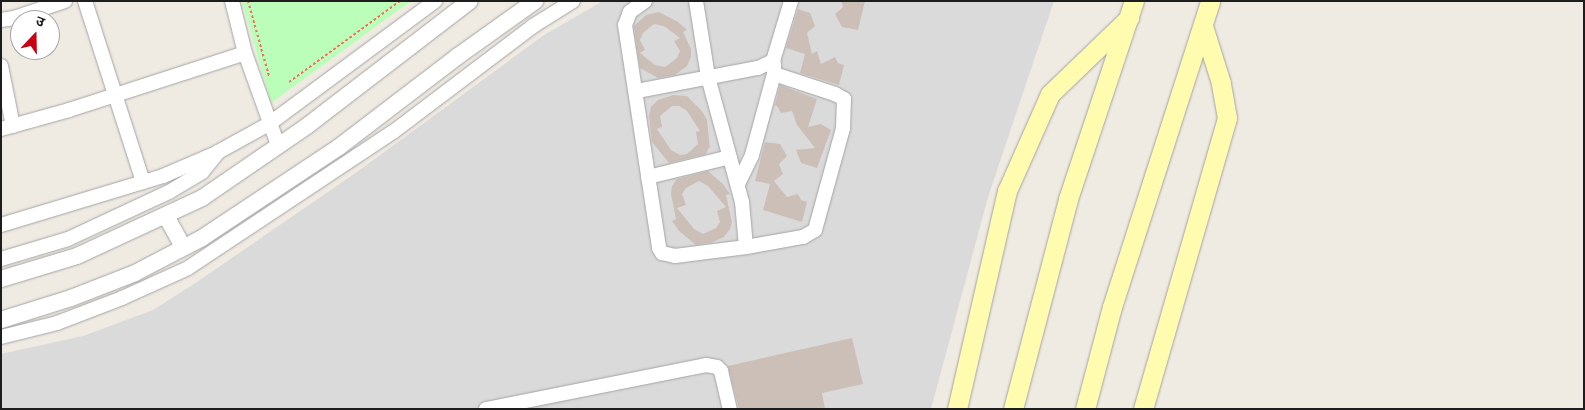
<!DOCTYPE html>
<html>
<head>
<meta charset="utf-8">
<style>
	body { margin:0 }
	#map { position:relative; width:1585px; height:410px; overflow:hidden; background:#efeae2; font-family:"Source Sans 3","Noto Sans Devanagari",sans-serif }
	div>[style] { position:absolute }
	.residential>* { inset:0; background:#dbdada }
	.park>* { inset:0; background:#bbfeba }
	.building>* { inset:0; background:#ccbfb8 }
	.path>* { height:2px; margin-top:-1px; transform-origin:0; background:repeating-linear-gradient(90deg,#ff6563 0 2.5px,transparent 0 5px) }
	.roads { filter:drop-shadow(0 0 1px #a4a4a4) drop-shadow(0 0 1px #a4a4a4) }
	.minor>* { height:14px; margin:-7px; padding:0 7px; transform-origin:7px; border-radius:7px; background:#fff }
	.tertiary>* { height:16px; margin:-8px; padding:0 8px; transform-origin:8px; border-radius:8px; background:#fff }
	.secondary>* { height:19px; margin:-9.5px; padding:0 9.5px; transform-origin:9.5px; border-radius:9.5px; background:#fffcb0 }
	span { translate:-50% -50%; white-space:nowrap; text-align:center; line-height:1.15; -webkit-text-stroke:5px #fff; paint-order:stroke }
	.frame { position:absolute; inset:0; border:2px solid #1d1d1d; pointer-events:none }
	.north { position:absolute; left:10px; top:10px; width:50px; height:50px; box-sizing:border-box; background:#fff; border:1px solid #a5a5a5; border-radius:50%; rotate:21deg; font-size:14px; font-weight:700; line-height:20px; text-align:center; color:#1d1d1d }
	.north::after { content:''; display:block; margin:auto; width:18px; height:22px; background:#ca0013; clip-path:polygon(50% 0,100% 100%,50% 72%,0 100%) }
</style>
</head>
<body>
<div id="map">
	<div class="residential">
		<i style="clip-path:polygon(603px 1px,1054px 1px,988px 197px,931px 409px,1px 409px,1px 354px,83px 336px,153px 310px,197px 282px,357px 172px,544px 35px)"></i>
	</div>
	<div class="park">
		<i style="clip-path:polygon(242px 1px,411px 1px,271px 103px)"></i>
	</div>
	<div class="building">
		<i style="clip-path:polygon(841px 1px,865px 1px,858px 30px,842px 27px,835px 14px,843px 7px)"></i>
		<i style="clip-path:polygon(798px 9px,810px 13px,815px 26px,807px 33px,812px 54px,817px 51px,821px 64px,835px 57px,838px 63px,844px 65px,839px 85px,800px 73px,805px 54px,786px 48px)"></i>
		<i style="clip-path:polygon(evenodd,659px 12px,678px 22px,687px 30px,683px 32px,691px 49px,691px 57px,687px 66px,675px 75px,658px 78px,640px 68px,634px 26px,646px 15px,659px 12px,654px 24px,664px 26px,680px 38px,674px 41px,680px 51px,677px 58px,665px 67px,655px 65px,640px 53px,645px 50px,640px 40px,643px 33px,654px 24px)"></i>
		<i style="clip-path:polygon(780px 85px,817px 99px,808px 127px,821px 124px,831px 130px,817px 168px,801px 163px,796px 150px,815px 148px,797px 125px,792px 111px,781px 113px,778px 107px,775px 105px)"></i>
		<i style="clip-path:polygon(evenodd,673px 95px,687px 96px,702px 111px,707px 120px,710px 149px,709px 147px,706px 154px,669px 163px,652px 142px,649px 115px,651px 107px,658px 100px,673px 95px,672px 106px,679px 106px,687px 111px,700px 131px,696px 132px,698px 144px,687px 154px,680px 155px,671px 150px,657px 129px,662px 127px,660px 116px,672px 106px)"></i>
		<i style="clip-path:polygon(765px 142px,780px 144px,787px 156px,779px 164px,783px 174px,774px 181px,787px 197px,798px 194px,801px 200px,807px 202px,802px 222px,763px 210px,770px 184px,755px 181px)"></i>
		<i style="clip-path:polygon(evenodd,708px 171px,723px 184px,730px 194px,726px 195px,732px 222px,730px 229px,724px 237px,713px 242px,696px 245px,679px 231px,672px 221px,676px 219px,671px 194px,672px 186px,677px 179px,708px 171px,699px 181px,708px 186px,726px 207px,717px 211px,720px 222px,716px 228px,703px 234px,694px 229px,677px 208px,686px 205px,682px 194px,686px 188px,699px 181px)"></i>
		<i style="clip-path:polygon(852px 338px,863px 384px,822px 393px,825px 409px,739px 409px,728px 366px)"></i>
	</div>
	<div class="path">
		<i style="left:248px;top:1px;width:78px;rotate:74.4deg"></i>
		<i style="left:289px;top:82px;width:137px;rotate:-36.1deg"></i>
	</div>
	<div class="roads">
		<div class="minor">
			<i style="left:85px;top:1px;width:190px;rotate:72.2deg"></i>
			<i style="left:232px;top:1px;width:54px;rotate:76deg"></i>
			<i style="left:245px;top:53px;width:98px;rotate:70.3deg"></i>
			<i style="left:645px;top:1px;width:19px;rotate:144deg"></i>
			<i style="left:630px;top:12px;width:14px;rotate:111deg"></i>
			<i style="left:625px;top:25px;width:226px;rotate:81.3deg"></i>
			<i style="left:659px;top:248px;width:6px;rotate:59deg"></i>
			<i style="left:662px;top:253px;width:13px;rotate:13deg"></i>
			<i style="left:675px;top:256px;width:72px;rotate:-7.2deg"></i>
			<i style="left:746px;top:247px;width:58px;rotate:-10deg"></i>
			<i style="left:803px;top:237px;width:14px;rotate:-30deg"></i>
			<i style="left:815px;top:230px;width:106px;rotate:-74.6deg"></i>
			<i style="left:843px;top:128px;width:29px;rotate:-88deg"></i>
			<i style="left:844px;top:99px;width:10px;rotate:-151deg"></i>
			<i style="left:835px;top:94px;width:64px;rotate:-161.8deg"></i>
			<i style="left:696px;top:1px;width:77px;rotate:81deg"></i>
			<i style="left:708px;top:77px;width:130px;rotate:74.8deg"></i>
			<i style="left:742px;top:202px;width:45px;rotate:84.9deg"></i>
			<i style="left:1px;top:20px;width:13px;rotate:-9deg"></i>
			<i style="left:14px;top:18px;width:54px;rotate:-18.4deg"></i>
			<i style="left:1px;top:66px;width:61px;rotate:78.7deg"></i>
			<i style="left:637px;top:91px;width:123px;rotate:-10.8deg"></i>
			<i style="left:758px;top:68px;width:17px;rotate:-25deg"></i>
			<i style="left:773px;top:61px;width:63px;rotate:-73.3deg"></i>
			<i style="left:1px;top:129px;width:71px;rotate:-15.6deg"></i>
			<i style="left:69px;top:110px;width:185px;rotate:-17.9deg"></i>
			<i style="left:648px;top:177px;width:84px;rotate:-13.7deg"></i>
			<i style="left:738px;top:184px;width:32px;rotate:-64deg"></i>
			<i style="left:752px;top:155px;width:84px;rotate:-74.8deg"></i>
			<i style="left:774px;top:74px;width:10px;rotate:-90deg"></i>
			<i style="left:1px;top:225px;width:169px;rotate:-16.8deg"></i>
			<i style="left:163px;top:176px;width:56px;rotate:-23.3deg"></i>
			<i style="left:1px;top:259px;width:70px;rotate:-16.6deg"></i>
			<i style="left:68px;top:239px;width:111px;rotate:-25deg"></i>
			<i style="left:169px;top:192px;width:39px;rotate:-31deg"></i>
			<i style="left:202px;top:172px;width:26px;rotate:-51deg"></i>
			<i style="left:218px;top:152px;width:58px;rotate:-28.8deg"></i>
			<i style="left:269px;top:124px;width:207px;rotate:-36.5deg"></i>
			<i style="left:1px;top:337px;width:58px;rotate:-14deg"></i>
			<i style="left:57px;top:323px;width:70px;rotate:-21deg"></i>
			<i style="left:122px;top:298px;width:72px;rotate:-24.4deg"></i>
			<i style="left:188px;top:268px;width:246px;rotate:-33.6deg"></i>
			<i style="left:393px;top:132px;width:176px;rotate:-37.1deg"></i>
			<i style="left:533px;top:26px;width:47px;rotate:-32deg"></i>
			<i style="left:486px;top:409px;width:224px;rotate:-11.3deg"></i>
			<i style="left:706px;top:365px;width:11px;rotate:10deg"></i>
			<i style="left:717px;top:367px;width:6px;rotate:45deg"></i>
			<i style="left:721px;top:371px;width:39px;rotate:77deg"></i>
		</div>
		<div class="tertiary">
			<i style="left:166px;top:216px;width:35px;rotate:61deg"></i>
			<i style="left:1px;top:279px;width:79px;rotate:-16.8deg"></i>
			<i style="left:77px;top:256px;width:138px;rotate:-24.9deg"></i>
			<i style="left:202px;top:198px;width:127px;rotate:-34.4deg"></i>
			<i style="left:307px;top:126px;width:205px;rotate:-37.5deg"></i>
			<i style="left:1px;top:320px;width:73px;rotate:-17.4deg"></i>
			<i style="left:71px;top:298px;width:69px;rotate:-21.3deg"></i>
			<i style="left:135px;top:273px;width:76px;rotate:-27.6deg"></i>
			<i style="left:202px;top:238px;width:164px;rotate:-33.6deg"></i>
			<i style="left:339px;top:147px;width:150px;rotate:-37.4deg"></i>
			<i style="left:458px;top:56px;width:95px;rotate:-35.5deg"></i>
		</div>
		<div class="secondary">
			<i style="left:957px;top:409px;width:224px;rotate:-77.1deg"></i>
			<i style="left:1007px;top:191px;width:106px;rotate:-66.1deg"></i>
			<i style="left:1050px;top:94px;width:110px;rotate:-43.9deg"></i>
			<i style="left:1013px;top:409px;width:217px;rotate:-75.3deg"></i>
			<i style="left:1068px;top:199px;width:209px;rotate:-71.6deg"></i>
			<i style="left:1085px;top:409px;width:106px;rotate:-75.2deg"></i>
			<i style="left:1112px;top:307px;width:321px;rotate:-72.2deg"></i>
			<i style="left:1143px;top:409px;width:303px;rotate:-73.9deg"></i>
			<i style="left:1227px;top:118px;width:36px;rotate:-100deg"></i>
			<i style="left:1221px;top:83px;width:60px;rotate:-107.5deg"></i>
		</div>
	</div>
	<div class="frame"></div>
	<div class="north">उ</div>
</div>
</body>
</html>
